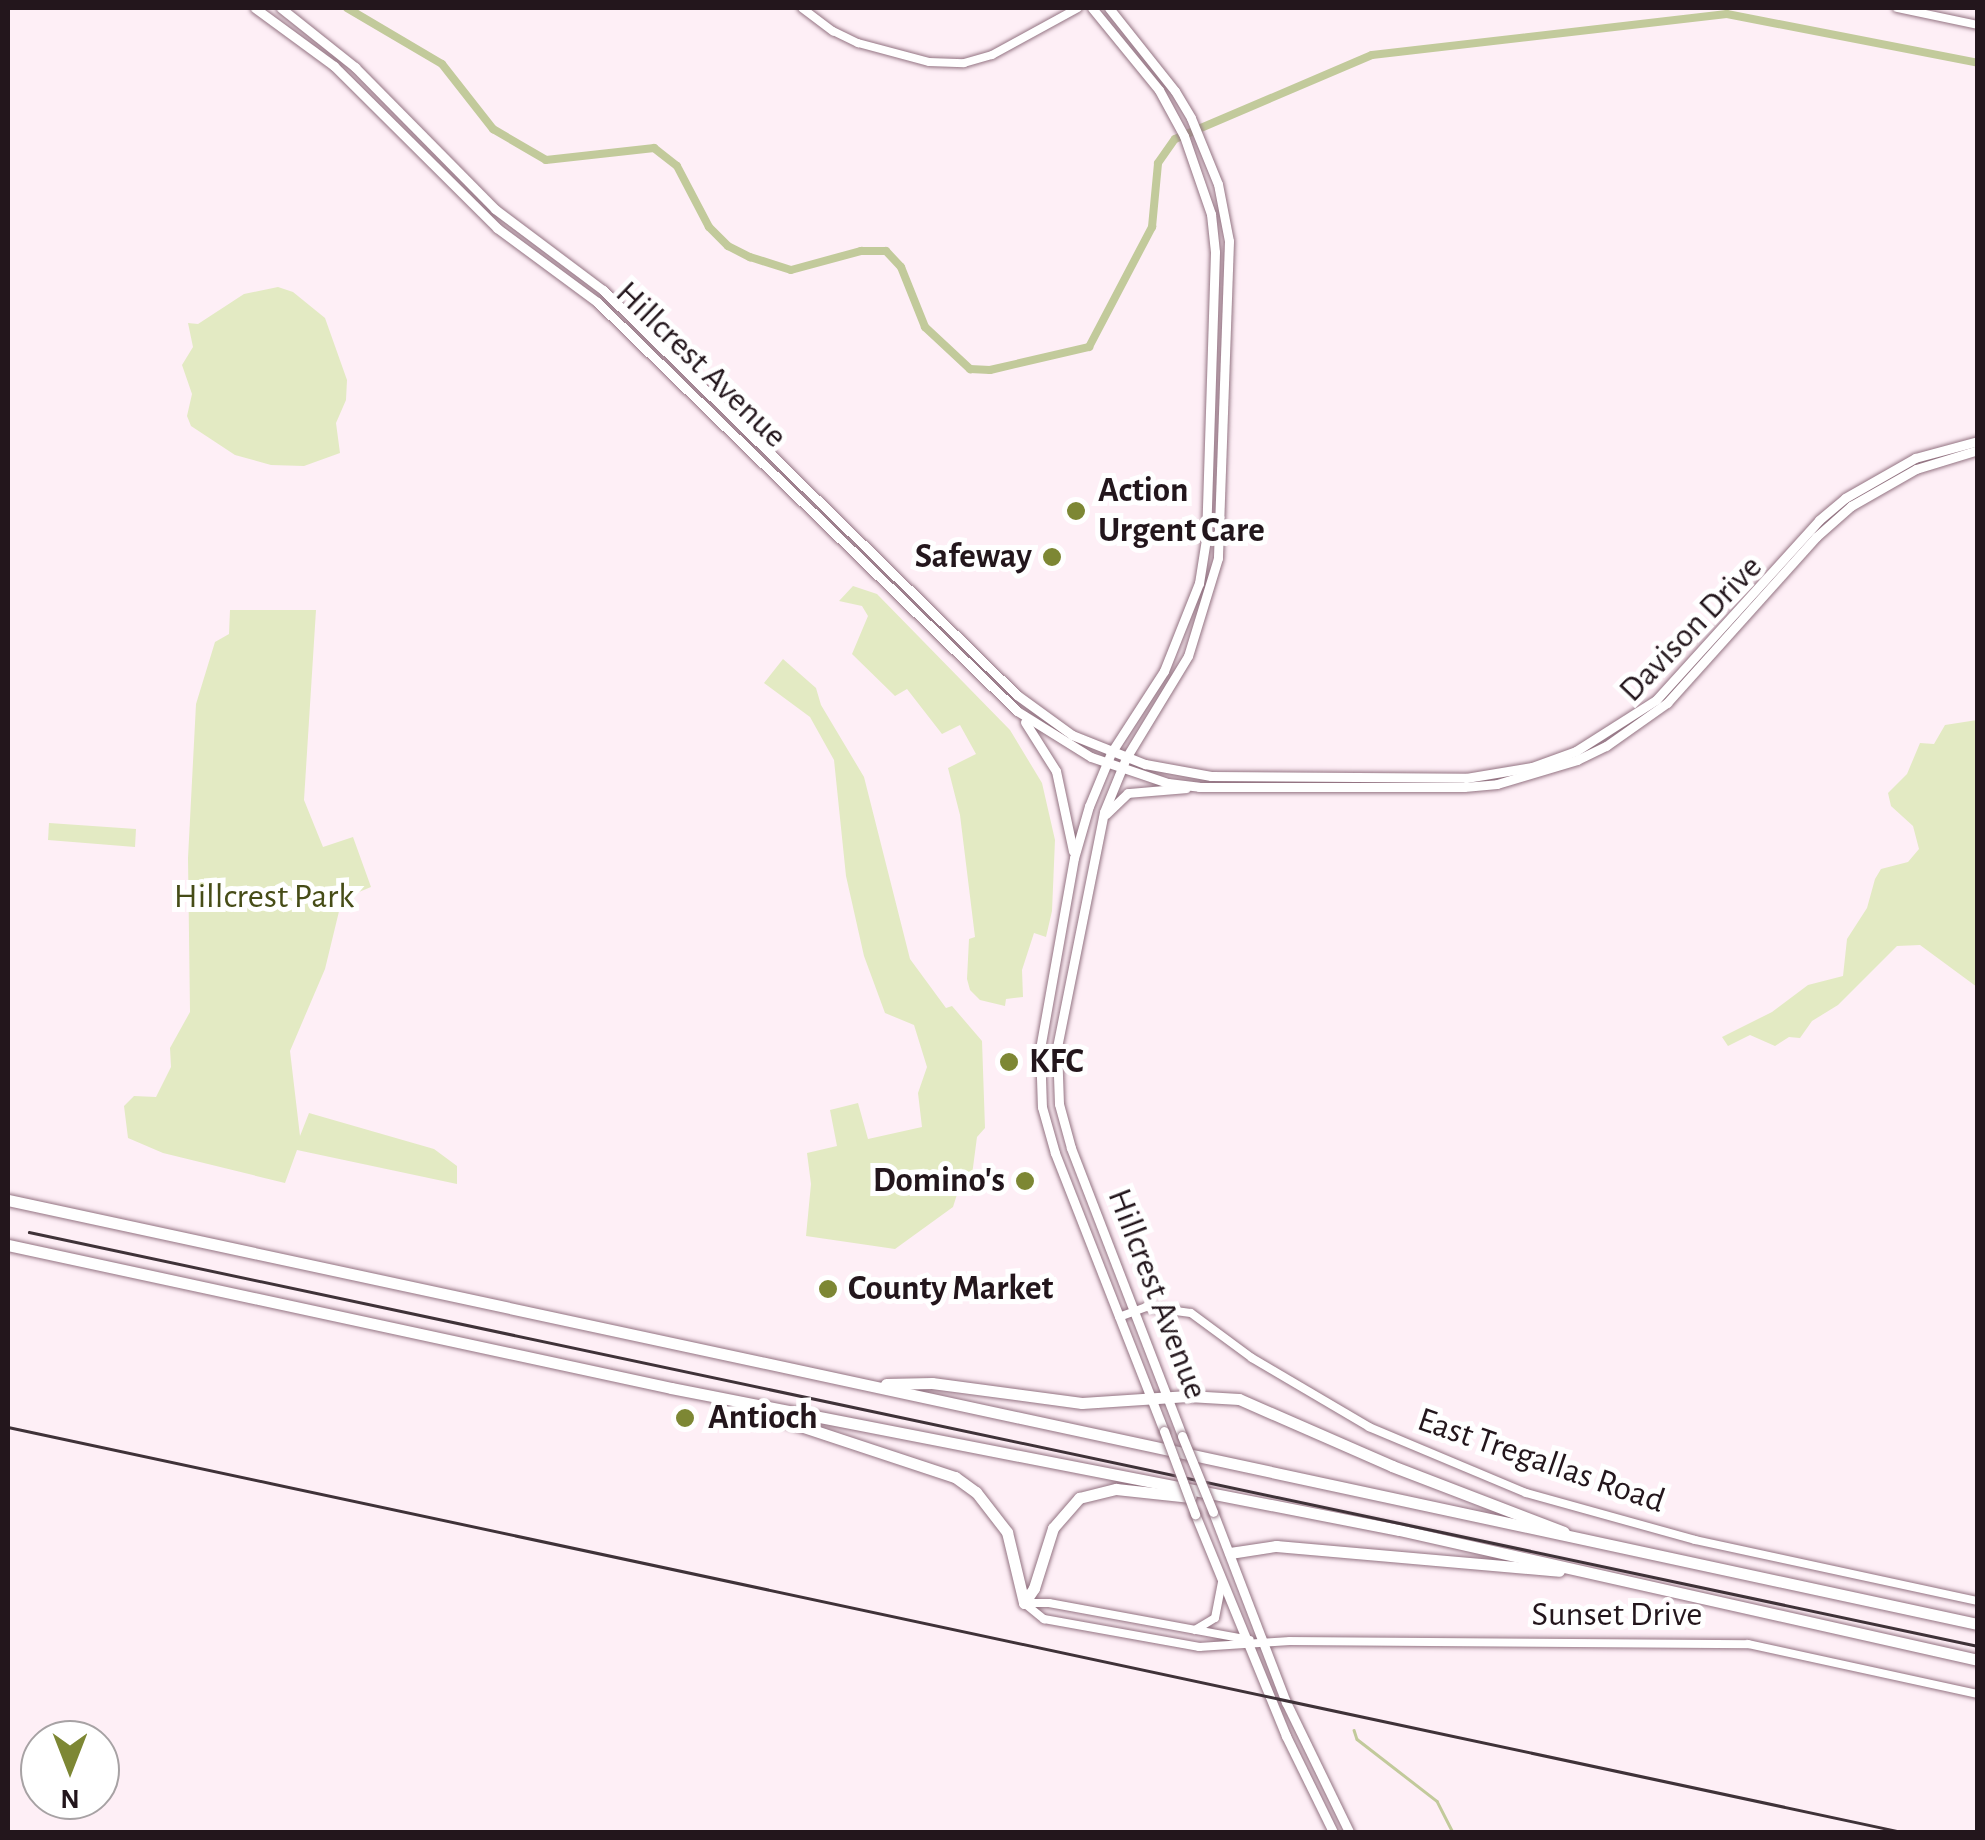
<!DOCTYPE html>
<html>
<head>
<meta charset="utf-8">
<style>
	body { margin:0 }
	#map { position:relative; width:1985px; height:1840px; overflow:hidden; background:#feeff6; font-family:"Alegreya Sans",sans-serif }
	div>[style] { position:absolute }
	.green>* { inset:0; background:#e3eac3 }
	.stream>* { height:2.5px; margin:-1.25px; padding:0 1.25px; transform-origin:1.25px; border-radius:1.25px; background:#c2ca9b }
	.canal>* { height:8px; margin:-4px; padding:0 4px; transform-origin:4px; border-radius:4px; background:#c2ca9b }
	.roads { filter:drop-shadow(0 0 2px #937382) drop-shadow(0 0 2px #937382) }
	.tertiary>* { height:8px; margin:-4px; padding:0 4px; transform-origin:4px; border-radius:4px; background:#fff }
	.secondary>* { height:9px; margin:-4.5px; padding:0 4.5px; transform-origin:4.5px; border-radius:4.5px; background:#fff }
	.motorway>* { height:11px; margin:-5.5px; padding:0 5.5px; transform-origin:5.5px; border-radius:5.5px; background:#fff }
	.tram>* { height:2.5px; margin:-1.25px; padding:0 1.25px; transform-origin:1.25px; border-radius:1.25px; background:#3f3238 }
	.rail>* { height:2.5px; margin:-1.25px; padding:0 1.25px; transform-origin:1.25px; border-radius:1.25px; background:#3f3238 }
	.bridges { filter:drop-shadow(0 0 2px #937382) drop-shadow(0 0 2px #937382) }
	.secondary-bridge>* { height:9px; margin:-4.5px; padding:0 4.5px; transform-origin:4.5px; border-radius:4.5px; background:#fff }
	.dots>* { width:28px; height:28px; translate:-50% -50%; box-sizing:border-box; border:5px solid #fff; border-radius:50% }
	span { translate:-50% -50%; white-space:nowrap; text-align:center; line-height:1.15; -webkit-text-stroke:10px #fff; paint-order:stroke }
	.street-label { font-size:35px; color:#23161c }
	.poi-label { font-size:35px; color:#23161c; font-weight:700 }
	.left { translate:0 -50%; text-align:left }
	.right { translate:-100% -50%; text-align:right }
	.park-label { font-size:35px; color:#464c17 }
	.frame { position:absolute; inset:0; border:10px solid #23161c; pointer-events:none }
	.north { position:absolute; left:20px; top:1720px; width:100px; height:100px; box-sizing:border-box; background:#fff; border:2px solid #a7a2a4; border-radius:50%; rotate:180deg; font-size:28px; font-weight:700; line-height:40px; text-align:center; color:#23161c }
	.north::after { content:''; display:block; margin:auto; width:35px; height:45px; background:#7d8734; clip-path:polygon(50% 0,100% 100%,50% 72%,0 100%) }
</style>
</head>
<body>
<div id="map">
	<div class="green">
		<i style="clip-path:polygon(278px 287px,293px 292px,325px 318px,347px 380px,346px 400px,336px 423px,340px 453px,304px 466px,271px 465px,235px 455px,191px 426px,187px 416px,192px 394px,182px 365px,193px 347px,188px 323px,198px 324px,244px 294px)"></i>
		<i style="clip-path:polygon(853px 586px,877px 594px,1010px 730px,1042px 783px,1055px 840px,1052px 911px,1046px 937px,1034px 933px,1022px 970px,1023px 997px,1006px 999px,1005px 1006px,980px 1000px,970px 990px,967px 979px,969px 939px,975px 937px,960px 815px,948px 768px,976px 754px,960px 725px,942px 734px,907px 689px,895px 696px,852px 654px,868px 616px,862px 606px,839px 601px)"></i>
		<i style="clip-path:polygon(230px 610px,316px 610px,304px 800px,323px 847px,353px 837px,371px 887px,342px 899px,325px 969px,290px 1051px,300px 1136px,309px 1113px,434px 1149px,457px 1166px,457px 1184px,297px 1150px,285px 1183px,163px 1153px,128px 1138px,124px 1106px,134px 1096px,156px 1097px,171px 1067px,170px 1048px,190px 1012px,188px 858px,196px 704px,215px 642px,229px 634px)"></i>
		<i style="clip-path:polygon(783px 659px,816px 688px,821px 705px,864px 777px,910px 959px,946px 1008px,952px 1006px,982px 1041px,985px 1128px,977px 1137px,972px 1175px,960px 1185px,953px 1207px,895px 1249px,806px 1236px,811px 1184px,807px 1153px,837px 1146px,830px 1110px,858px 1103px,868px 1139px,922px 1127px,918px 1093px,927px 1067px,914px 1025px,885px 1013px,864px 956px,846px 876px,834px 760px,810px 717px,764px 683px)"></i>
		<i style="clip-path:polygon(1977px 720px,1977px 987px,1920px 945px,1897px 946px,1838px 1005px,1812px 1021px,1800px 1038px,1789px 1037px,1775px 1046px,1750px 1035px,1728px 1046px,1722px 1037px,1772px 1012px,1808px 985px,1843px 976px,1847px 939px,1867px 908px,1875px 879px,1881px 869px,1908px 862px,1919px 849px,1913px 826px,1891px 806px,1888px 793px,1907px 774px,1920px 743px,1934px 744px,1945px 725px)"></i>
		<i style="clip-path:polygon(49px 823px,136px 829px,135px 847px,48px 840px)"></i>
	</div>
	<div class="stream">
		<i style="left:1354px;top:1730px;width:9px;rotate:72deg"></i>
		<i style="left:1357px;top:1739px;width:101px;rotate:37.8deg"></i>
		<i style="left:1437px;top:1801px;width:35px;rotate:63deg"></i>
	</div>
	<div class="canal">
		<i style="left:347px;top:8px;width:110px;rotate:30.5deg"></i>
		<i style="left:442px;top:64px;width:83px;rotate:51.9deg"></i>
		<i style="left:493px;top:129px;width:61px;rotate:30.3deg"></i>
		<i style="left:546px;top:160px;width:109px;rotate:-6.3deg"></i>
		<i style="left:654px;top:148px;width:29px;rotate:38deg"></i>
		<i style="left:677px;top:166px;width:69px;rotate:62.3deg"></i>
		<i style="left:709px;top:227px;width:27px;rotate:45deg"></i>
		<i style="left:728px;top:246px;width:25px;rotate:27deg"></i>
		<i style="left:750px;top:257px;width:43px;rotate:17.6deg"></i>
		<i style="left:791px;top:270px;width:73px;rotate:-15.2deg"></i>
		<i style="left:861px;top:251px;width:25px"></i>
		<i style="left:886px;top:251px;width:22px;rotate:47deg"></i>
		<i style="left:901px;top:267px;width:65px;rotate:68.2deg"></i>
		<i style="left:925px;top:327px;width:62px;rotate:43deg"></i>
		<i style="left:970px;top:369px;width:20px;rotate:3deg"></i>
		<i style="left:990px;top:370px;width:102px;rotate:-13.1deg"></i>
		<i style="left:1089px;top:347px;width:136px;rotate:-62.3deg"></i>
		<i style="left:1152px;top:227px;width:64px;rotate:-84.6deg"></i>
		<i style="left:1158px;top:163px;width:29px;rotate:-55deg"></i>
		<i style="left:1175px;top:139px;width:214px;rotate:-23.1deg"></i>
		<i style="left:1372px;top:55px;width:357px;rotate:-6.6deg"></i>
		<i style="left:1727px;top:14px;width:256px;rotate:11deg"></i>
	</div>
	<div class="roads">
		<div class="tertiary">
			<i style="left:802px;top:8px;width:39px;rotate:37deg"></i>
			<i style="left:833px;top:31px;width:28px;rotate:26deg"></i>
			<i style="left:858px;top:43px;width:73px;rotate:15deg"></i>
			<i style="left:929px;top:62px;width:35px;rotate:2deg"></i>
			<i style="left:964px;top:63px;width:29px;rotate:-16deg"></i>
			<i style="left:992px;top:55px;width:98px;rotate:-28.7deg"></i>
			<i style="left:1897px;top:8px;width:83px;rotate:11.9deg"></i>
			<i style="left:1119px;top:1317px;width:29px;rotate:-20deg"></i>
			<i style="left:1146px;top:1307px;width:45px;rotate:7.6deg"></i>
			<i style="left:1191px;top:1313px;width:76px;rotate:36.4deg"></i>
			<i style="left:1252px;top:1358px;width:136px;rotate:30.5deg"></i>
			<i style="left:1369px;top:1427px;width:170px;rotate:22.8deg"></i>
			<i style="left:1526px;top:1493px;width:175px;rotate:15.5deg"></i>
			<i style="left:1695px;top:1540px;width:289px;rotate:12.2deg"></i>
			<i style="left:1024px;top:1603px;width:26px;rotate:39deg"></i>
			<i style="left:1044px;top:1619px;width:158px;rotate:10.2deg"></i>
			<i style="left:1199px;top:1647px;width:91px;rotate:-3.8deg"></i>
			<i style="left:1290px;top:1641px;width:458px;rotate:0.4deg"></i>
			<i style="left:1748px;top:1644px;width:235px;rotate:12.3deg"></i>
			<i style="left:1024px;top:1603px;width:25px"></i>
			<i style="left:1049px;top:1603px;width:204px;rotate:10.4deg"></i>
			<i style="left:1195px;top:1630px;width:23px;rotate:-31deg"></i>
			<i style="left:1215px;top:1618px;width:37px;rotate:-79deg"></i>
		</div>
		<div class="secondary">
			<i style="left:255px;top:8px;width:98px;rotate:36.3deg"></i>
			<i style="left:334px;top:66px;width:230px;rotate:44.8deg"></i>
			<i style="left:497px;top:228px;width:124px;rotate:36.5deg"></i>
			<i style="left:597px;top:302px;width:586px;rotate:44.24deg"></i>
			<i style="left:1017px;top:711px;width:87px;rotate:31.9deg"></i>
			<i style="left:1091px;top:757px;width:81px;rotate:18.7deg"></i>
			<i style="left:1168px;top:783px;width:31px;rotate:7deg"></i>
			<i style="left:1199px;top:787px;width:265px"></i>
			<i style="left:1464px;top:787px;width:33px;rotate:-5deg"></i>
			<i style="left:1497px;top:784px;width:84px;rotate:-16.7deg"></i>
			<i style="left:1577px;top:760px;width:32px;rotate:-26deg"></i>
			<i style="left:1606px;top:746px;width:75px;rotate:-35.2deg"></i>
			<i style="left:1667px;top:703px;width:223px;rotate:-48.1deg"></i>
			<i style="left:1816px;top:537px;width:47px;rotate:-41.5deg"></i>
			<i style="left:1851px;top:506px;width:75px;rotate:-29.6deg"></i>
			<i style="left:1916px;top:469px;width:65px;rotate:-17deg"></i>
			<i style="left:281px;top:8px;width:95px;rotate:38.6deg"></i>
			<i style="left:355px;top:67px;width:199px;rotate:45.4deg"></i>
			<i style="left:495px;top:209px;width:135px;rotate:36.9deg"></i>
			<i style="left:603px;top:290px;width:579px;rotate:44.37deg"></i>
			<i style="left:1017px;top:695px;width:68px;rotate:36deg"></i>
			<i style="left:1072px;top:735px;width:79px;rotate:21.7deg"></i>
			<i style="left:1145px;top:764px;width:67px;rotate:10.3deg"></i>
			<i style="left:1211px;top:776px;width:255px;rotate:0.4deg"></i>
			<i style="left:1466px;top:778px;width:67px;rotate:-9.5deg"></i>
			<i style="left:1532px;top:767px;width:47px;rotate:-20deg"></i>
			<i style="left:1576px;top:751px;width:95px;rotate:-32.5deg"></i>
			<i style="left:1656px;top:700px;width:243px;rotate:-47.8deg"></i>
			<i style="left:1819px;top:520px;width:34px;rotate:-40deg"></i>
			<i style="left:1845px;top:498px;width:81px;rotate:-29.7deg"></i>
			<i style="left:1915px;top:458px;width:65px;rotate:-15.1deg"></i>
			<i style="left:1092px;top:8px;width:106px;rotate:50.7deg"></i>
			<i style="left:1159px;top:90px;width:52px;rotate:61.5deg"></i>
			<i style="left:1184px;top:136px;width:83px;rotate:70.9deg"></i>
			<i style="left:1211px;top:214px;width:38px;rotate:84deg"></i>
			<i style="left:1215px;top:252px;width:287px;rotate:91.8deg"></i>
			<i style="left:1206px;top:539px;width:45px;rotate:99deg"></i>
			<i style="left:1199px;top:583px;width:95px;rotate:111.7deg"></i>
			<i style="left:1164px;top:671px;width:98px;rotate:122.9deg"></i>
			<i style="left:1111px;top:753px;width:57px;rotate:112.5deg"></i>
			<i style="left:1089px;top:806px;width:54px;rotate:106.1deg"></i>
			<i style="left:1074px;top:858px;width:193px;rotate:100.1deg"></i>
			<i style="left:1040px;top:1048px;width:59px;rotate:88.1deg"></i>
			<i style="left:1042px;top:1107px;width:48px;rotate:74.2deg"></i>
			<i style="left:1055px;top:1153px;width:299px;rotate:68.6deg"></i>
			<i style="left:1109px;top:8px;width:106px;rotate:51.5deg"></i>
			<i style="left:1175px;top:91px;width:31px;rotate:59deg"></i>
			<i style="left:1191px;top:118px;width:71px;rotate:67.8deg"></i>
			<i style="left:1218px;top:184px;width:58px;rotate:79.1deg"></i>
			<i style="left:1229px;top:241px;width:317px;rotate:92deg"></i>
			<i style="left:1218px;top:558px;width:102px;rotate:107deg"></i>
			<i style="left:1188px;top:656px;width:119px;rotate:121.3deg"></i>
			<i style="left:1126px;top:758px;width:58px;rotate:112.2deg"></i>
			<i style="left:1104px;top:812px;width:240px;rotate:101.3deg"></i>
			<i style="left:1057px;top:1047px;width:57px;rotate:88deg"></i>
			<i style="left:1059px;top:1104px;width:46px;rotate:74.7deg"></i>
			<i style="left:1071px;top:1148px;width:309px;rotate:68.9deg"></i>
			<i style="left:1025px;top:722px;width:58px;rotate:57.7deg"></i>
			<i style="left:1056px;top:771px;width:82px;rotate:78deg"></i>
			<i style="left:1106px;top:814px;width:30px;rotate:-44deg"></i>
			<i style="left:1128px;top:793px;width:58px;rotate:-4.9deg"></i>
			<i style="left:1213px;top:1512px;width:204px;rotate:69deg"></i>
			<i style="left:1286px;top:1702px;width:144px;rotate:64.1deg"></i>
			<i style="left:1195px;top:1514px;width:240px;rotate:67.7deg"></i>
			<i style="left:1286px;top:1736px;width:107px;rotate:63.9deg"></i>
		</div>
		<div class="motorway">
			<i style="left:8px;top:1200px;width:2015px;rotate:12.15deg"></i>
			<i style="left:8px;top:1245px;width:678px;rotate:12.17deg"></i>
			<i style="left:671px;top:1388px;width:742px;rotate:11.04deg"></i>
			<i style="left:1399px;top:1530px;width:593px;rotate:12.65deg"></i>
			<i style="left:886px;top:1384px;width:46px;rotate:-1.2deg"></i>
			<i style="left:932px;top:1383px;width:151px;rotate:7.6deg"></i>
			<i style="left:1082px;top:1403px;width:106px;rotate:-3.8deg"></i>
			<i style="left:1188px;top:1396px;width:51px;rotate:3.4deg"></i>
			<i style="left:1239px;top:1399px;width:167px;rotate:23.6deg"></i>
			<i style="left:1392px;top:1466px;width:184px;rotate:21deg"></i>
			<i style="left:755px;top:1411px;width:211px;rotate:18.3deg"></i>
			<i style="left:955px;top:1477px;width:26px;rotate:36deg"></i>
			<i style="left:976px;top:1492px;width:51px;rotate:52.2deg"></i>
			<i style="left:1007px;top:1532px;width:73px;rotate:76.5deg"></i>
			<i style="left:1230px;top:1553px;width:47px;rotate:-8.7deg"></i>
			<i style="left:1276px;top:1546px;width:284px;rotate:5deg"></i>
			<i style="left:1024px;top:1603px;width:18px;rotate:-56deg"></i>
			<i style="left:1034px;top:1588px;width:63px;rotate:-72.4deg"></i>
			<i style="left:1053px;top:1528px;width:40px;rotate:-49deg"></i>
			<i style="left:1079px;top:1498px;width:38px;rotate:-14deg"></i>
			<i style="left:1116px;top:1489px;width:75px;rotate:6.1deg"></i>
		</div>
	</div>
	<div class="tram">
		<i style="left:29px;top:1232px;width:1992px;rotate:11.99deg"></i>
	</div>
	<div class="rail">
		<i style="left:8px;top:1427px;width:1937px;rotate:12.07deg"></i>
	</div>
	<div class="bridges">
		<div class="secondary-bridge">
			<i style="left:1164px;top:1431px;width:89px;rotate:69.5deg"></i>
			<i style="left:1182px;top:1436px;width:82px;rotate:67.8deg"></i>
		</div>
	</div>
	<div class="dots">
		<i style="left:1076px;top:511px;background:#7d8734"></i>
		<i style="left:1052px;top:557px;background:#7d8734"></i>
		<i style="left:1009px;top:1062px;background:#7d8734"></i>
		<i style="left:1025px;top:1181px;background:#7d8734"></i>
		<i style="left:828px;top:1289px;background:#7d8734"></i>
		<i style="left:685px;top:1418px;background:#7d8734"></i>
	</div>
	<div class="street-label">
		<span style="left:701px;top:365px;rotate:44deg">Hillcrest Avenue</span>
		<span style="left:1691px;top:629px;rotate:-46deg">Davison Drive</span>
		<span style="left:1157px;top:1294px;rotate:69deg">Hillcrest Avenue</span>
		<span style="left:1541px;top:1461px;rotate:19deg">East Tregallas Road</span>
		<span style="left:1617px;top:1615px">Sunset Drive</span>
	</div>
	<div class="poi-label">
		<span class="left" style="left:1098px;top:511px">Action<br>Urgent Care</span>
		<span class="right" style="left:1032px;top:557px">Safeway</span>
		<span class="left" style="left:1029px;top:1062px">KFC</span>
		<span class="right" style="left:1005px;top:1181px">Domino's</span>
		<span class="left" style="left:848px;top:1289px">County Market</span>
		<span class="left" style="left:708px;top:1418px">Antioch</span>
	</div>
	<div class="park-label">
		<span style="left:264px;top:897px">Hillcrest Park</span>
	</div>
	<div class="frame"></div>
	<div class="north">N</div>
</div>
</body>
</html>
